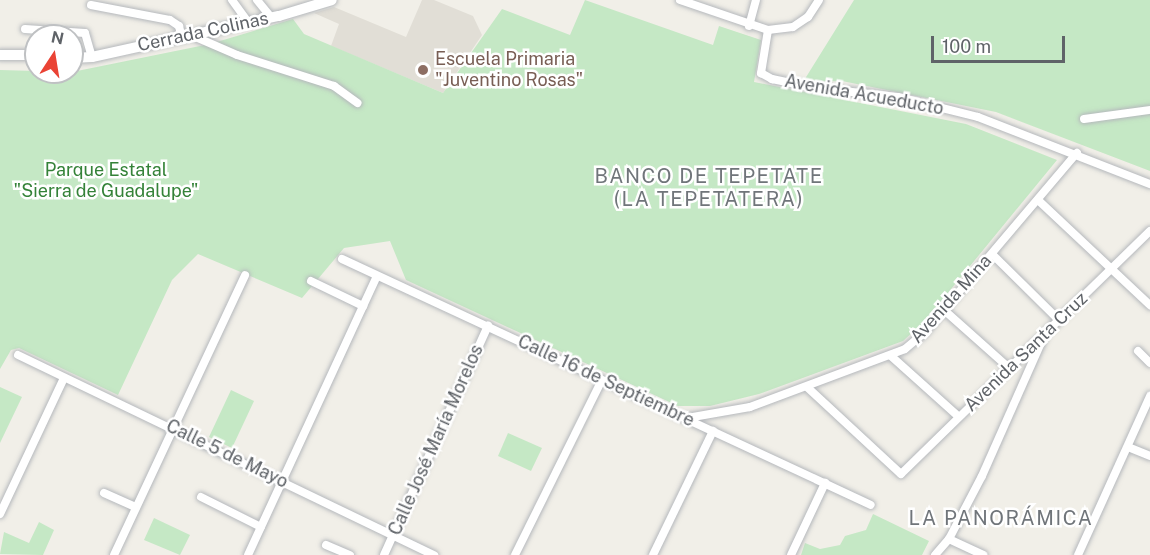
<!DOCTYPE html>
<html>
<head>
<meta charset="utf-8">
<style>
	body { margin:0 }
	#map { position:relative; width:1150px; height:555px; overflow:hidden; background:#f1efe8; font-family:"Public Sans",sans-serif }
	div>[style] { position:absolute }
	.education>* { inset:0; background:#e1ded6 }
	.green>* { inset:0; background:#c5e8c5 }
	.roads { filter:drop-shadow(0 0 2px #b5b8bc) drop-shadow(0 0 2px #b5b8bc) }
	.street>* { height:8px; margin:-4px; padding:0 4px; transform-origin:4px; border-radius:4px; background:#fff }
	.secondary>* { height:10px; margin:-5px; padding:0 5px; transform-origin:5px; border-radius:5px; background:#fff }
	.dots>* { width:16px; height:16px; translate:-50% -50%; box-sizing:border-box; border:3px solid #fff; border-radius:50% }
	span { translate:-50% -50%; white-space:nowrap; text-align:center; line-height:1.15; -webkit-text-stroke:5px #fff; paint-order:stroke }
	.street-label { font-size:18px; color:#5f6368 }
	.education-label { font-size:18px; color:#785e54 }
	.left { translate:0 -50%; text-align:left }
	.park-label { font-size:18px; color:#348238 }
	.neighbourhood-label { font-size:20px; color:#70757a; letter-spacing:1.5px }
	.north { position:absolute; left:24px; top:24px; width:60px; height:60px; box-sizing:border-box; background:#fff; border:2px solid #bfc1c3; border-radius:50%; rotate:12deg; font-size:16px; font-weight:700; line-height:24px; text-align:center; color:#5f6368 }
	.north::after { content:''; display:block; margin:auto; width:21px; height:27px; background:#ea4335; clip-path:polygon(50% 0,100% 100%,50% 72%,0 100%) }
	.scale { position:absolute; left:931px; top:36px; width:134px; height:27px; box-sizing:border-box; border:3px solid #5f6368; border-top:0; padding-left:8px; font-size:18px; line-height:21px; white-space:nowrap; color:#5f6368; -webkit-text-stroke:4px #fff; paint-order:stroke }
</style>
</head>
<body>
<div id="map">
	<div class="education">
		<i style="clip-path:polygon(422px 0,434px 0,473px 16px,482px 35px,443px 93px,331px 46px,339px 24px,314px 13px,334px 7px,406px 37px)"></i>
	</div>
	<div class="green">
		<i style="clip-path:polygon(585px 0,713px 45px,719px 26px,761px 40px,754px 82px,966px 124px,1057px 160px,924px 322px,903px 341px,759px 394px,710px 406px,678px 406px,406px 280px,390px 241px,344px 248px,302px 298px,198px 254px,172px 280px,118px 395px,19px 348px,11px 350px,0 369px,0 70px,72px 72px,210px 44px,293px 19px,304px 34px,443px 93px,502px 9px,570px 35px)"></i>
		<i style="clip-path:polygon(854px 0,1150px 0,1150px 171px,996px 112px,842px 81px,803px 82px)"></i>
		<i style="clip-path:polygon(0 387px,22px 397px,0 443px)"></i>
		<i style="clip-path:polygon(231px 390px,254px 401px,232px 448px,209px 437px)"></i>
		<i style="clip-path:polygon(508px 433px,542px 448px,531px 471px,498px 456px)"></i>
		<i style="clip-path:polygon(873px 514px,929px 541px,922px 555px,801px 555px,805px 543px,820px 549px,840px 545px,845px 536px,866px 530px)"></i>
		<i style="clip-path:polygon(154px 518px,190px 535px,180px 555px,144px 540px)"></i>
		<i style="clip-path:polygon(39px 522px,54px 530px,43px 555px,0 554px,4px 532px,29px 543px)"></i>
	</div>
	<div class="roads">
		<div class="street">
			<i style="left:232px;top:0;width:27px;rotate:54deg"></i>
			<i style="left:257px;top:0;width:22px;rotate:51deg"></i>
			<i style="left:680px;top:0;width:93px;rotate:18.8deg"></i>
			<i style="left:768px;top:30px;width:25px;rotate:-7deg"></i>
			<i style="left:793px;top:27px;width:18px;rotate:-34deg"></i>
			<i style="left:808px;top:17px;width:20px;rotate:-57deg"></i>
			<i style="left:91px;top:5px;width:80px;rotate:10.8deg"></i>
			<i style="left:170px;top:20px;width:11px;rotate:34deg"></i>
			<i style="left:179px;top:26px;width:9px;rotate:77deg"></i>
			<i style="left:749px;top:26px;width:27px;rotate:-75deg"></i>
			<i style="left:25px;top:29px;width:60px;rotate:3.8deg"></i>
			<i style="left:85px;top:33px;width:25px;rotate:74deg"></i>
			<i style="left:768px;top:30px;width:44px;rotate:99.2deg"></i>
			<i style="left:761px;top:73px;width:13px;rotate:29deg"></i>
			<i style="left:772px;top:79px;width:45px;rotate:11.6deg"></i>
			<i style="left:816px;top:88px;width:82px;rotate:6.3deg"></i>
			<i style="left:898px;top:97px;width:82px;rotate:14deg"></i>
			<i style="left:978px;top:117px;width:185px;rotate:21.3deg"></i>
			<i style="left:191px;top:35px;width:50px;rotate:23.5deg"></i>
			<i style="left:237px;top:55px;width:102px;rotate:17.7deg"></i>
			<i style="left:334px;top:86px;width:29px;rotate:36deg"></i>
			<i style="left:1084px;top:119px;width:67px;rotate:-7.8deg"></i>
			<i style="left:1038px;top:200px;width:154px;rotate:43.2deg"></i>
			<i style="left:992px;top:254px;width:93px;rotate:44.6deg"></i>
			<i style="left:342px;top:259px;width:583px;rotate:24.94deg"></i>
			<i style="left:311px;top:281px;width:58px;rotate:25.7deg"></i>
			<i style="left:944px;top:310px;width:87px;rotate:41.7deg"></i>
			<i style="left:1138px;top:351px;width:17px;rotate:45deg"></i>
			<i style="left:18px;top:355px;width:462px;rotate:25.7deg"></i>
			<i style="left:891px;top:356px;width:91px;rotate:41.9deg"></i>
			<i style="left:807px;top:387px;width:128px;rotate:42.8deg"></i>
			<i style="left:901px;top:474px;width:348px;rotate:-44.3deg"></i>
			<i style="left:687px;top:418px;width:64px;rotate:-9.9deg"></i>
			<i style="left:750px;top:407px;width:165px;rotate:-20.5deg"></i>
			<i style="left:905px;top:349px;width:26px;rotate:-40deg"></i>
			<i style="left:925px;top:332px;width:235px;rotate:-49.7deg"></i>
			<i style="left:1128px;top:447px;width:24px;rotate:22deg"></i>
			<i style="left:104px;top:493px;width:35px;rotate:24deg"></i>
			<i style="left:201px;top:497px;width:67px;rotate:26.6deg"></i>
			<i style="left:0;top:514px;width:150px;rotate:-64.8deg"></i>
			<i style="left:949px;top:539px;width:38px;rotate:25deg"></i>
			<i style="left:326px;top:545px;width:26px;rotate:23deg"></i>
			<i style="left:114px;top:555px;width:309px;rotate:-64.9deg"></i>
			<i style="left:248px;top:555px;width:307px;rotate:-65.2deg"></i>
			<i style="left:384px;top:555px;width:252px;rotate:-65.6deg"></i>
			<i style="left:515px;top:555px;width:195px;rotate:-63.6deg"></i>
			<i style="left:653px;top:555px;width:138px;rotate:-64.2deg"></i>
			<i style="left:791px;top:555px;width:80px;rotate:-64.7deg"></i>
			<i style="left:935px;top:555px;width:21px;rotate:-49deg"></i>
			<i style="left:949px;top:539px;width:71px;rotate:-62.4deg"></i>
			<i style="left:982px;top:476px;width:155px;rotate:-66.1deg"></i>
			<i style="left:1078px;top:555px;width:175px;rotate:-65.6deg"></i>
		</div>
		<div class="secondary">
			<i style="left:0;top:55px;width:36px"></i>
			<i style="left:72px;top:58px;width:20px;rotate:-3deg"></i>
			<i style="left:92px;top:57px;width:191px;rotate:-12.4deg"></i>
			<i style="left:279px;top:16px;width:55px;rotate:-16.8deg"></i>
		</div>
	</div>
	<div class="dots">
		<i style="left:423px;top:70px;background:#8d6e63"></i>
	</div>
	<div class="street-label">
		<span style="left:203px;top:32px;rotate:-12deg">Cerrada Colinas</span>
		<span style="left:864px;top:95px;rotate:10deg">Avenida Acueducto</span>
		<span style="left:951px;top:299px;rotate:-48deg">Avenida Mina</span>
		<span style="left:1026px;top:352px;rotate:-44deg">Avenida Santa Cruz</span>
		<span style="left:606px;top:381px;rotate:25deg">Calle 16 de Septiembre</span>
		<span style="left:436px;top:440px;rotate:-66deg">Calle José María Morelos</span>
		<span style="left:227px;top:454px;rotate:26deg">Calle 5 de Mayo</span>
	</div>
	<div class="education-label">
		<span class="left" style="left:435px;top:70px">Escuela Primaria<br>"Juventino Rosas"</span>
	</div>
	<div class="park-label">
		<span style="left:106px;top:181px">Parque Estatal<br>"Sierra de Guadalupe"</span>
	</div>
	<div class="neighbourhood-label">
		<span style="left:709px;top:188px">BANCO DE TEPETATE<br>(LA TEPETATERA)</span>
		<span style="left:1001px;top:518px">LA PANORÁMICA</span>
	</div>
	<div class="north">N</div>
	<div class="scale">100 m</div>
</div>
</body>
</html>
